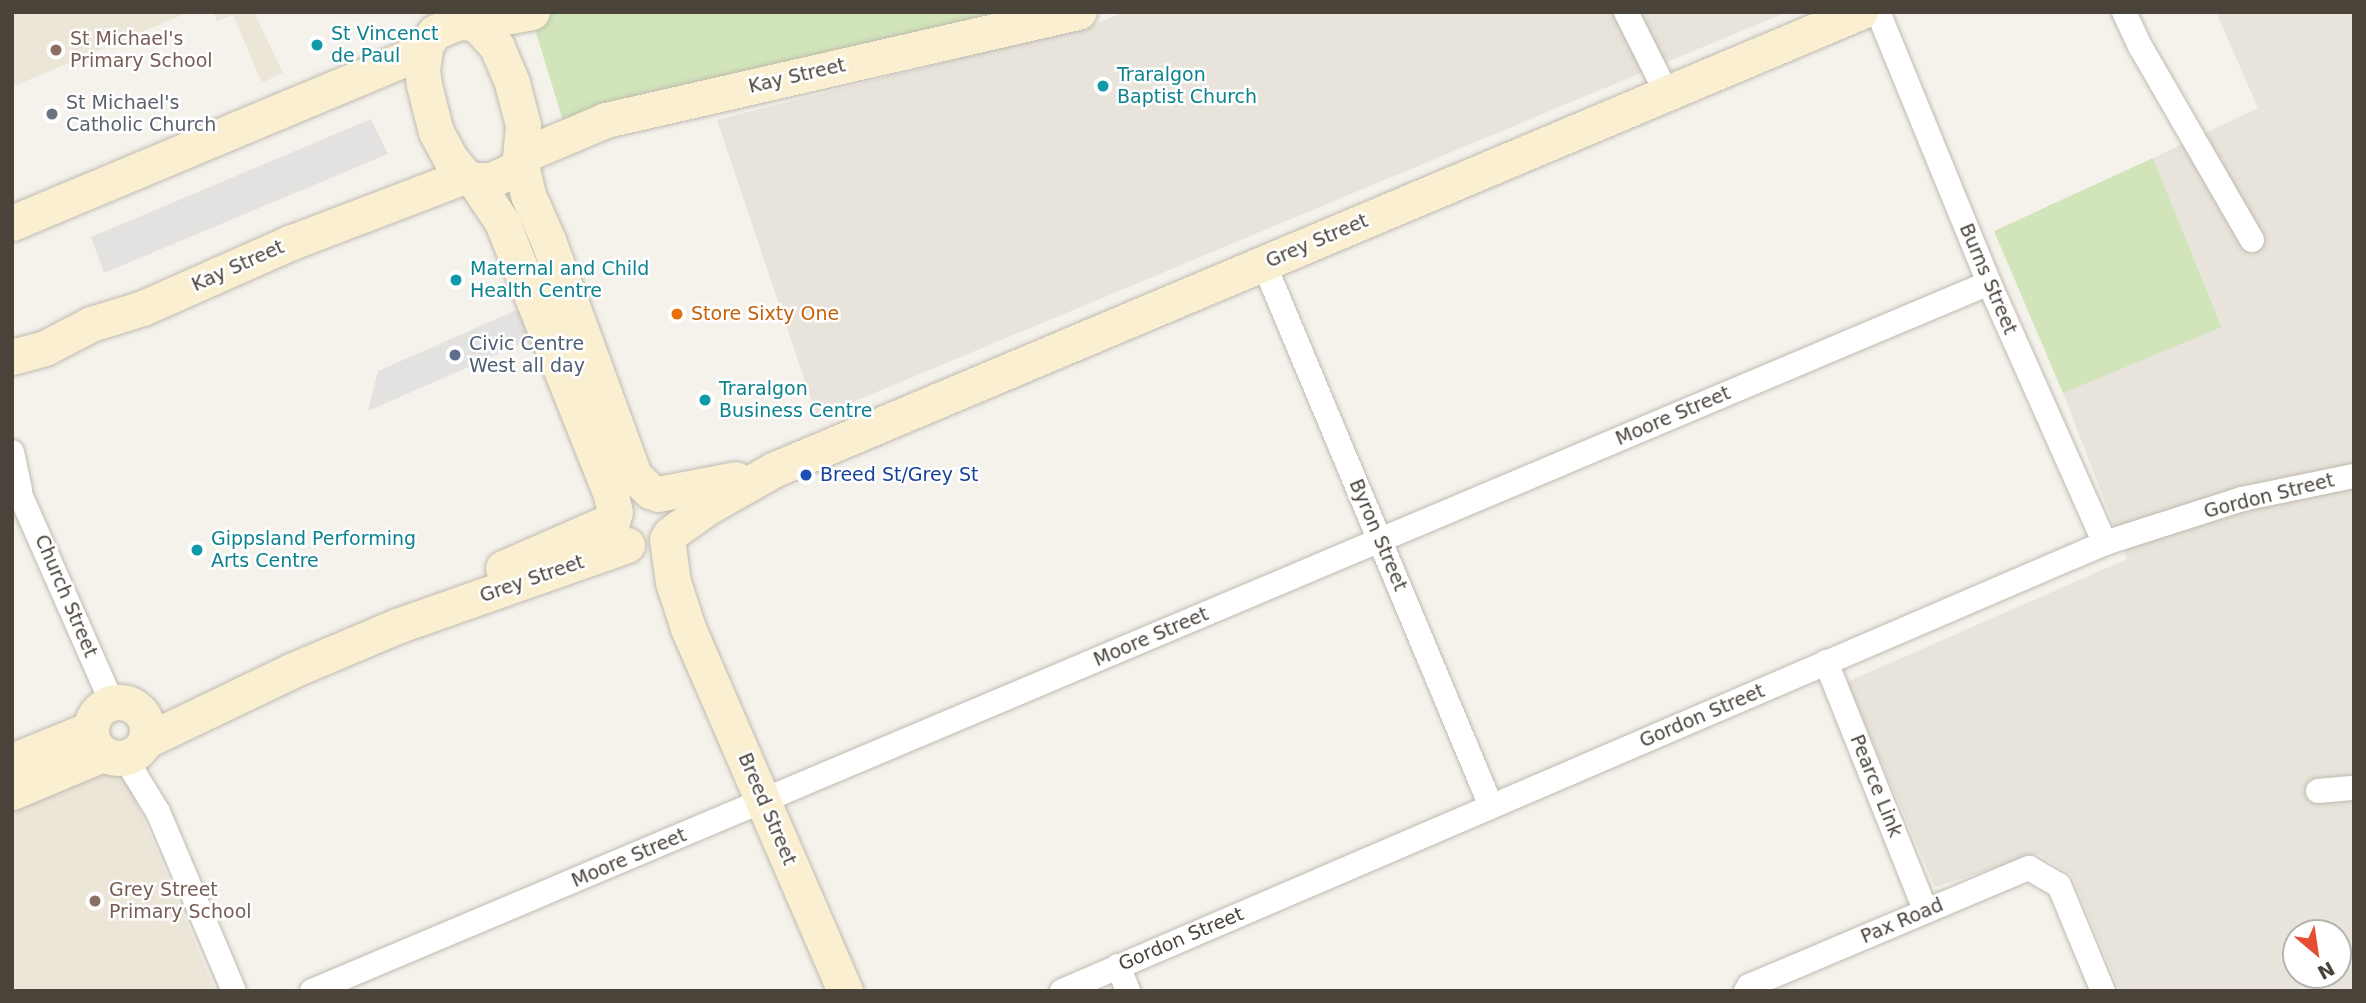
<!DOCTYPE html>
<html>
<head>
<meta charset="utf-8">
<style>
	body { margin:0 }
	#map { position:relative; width:2366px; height:1003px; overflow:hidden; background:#f5f2ec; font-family:"DejaVu Sans",sans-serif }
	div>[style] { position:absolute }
	.residential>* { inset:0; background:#e8e4db }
	.education>* { inset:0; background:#ece6d8 }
	.green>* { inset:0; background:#d1e4ba }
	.parking>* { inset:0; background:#e4e2e0 }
	.roads { filter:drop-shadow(0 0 2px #bfbab0) drop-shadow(0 0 2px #bfbab0) }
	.street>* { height:24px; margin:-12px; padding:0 12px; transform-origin:12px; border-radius:12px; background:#fff }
	.secondary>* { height:35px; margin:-17.5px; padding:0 17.5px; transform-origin:17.5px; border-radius:17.5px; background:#faf0d1 }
	.secondary>.ring { margin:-17.5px; padding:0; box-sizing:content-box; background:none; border:35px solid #faf0d1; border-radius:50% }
	.dots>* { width:19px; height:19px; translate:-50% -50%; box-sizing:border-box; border:4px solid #fff; border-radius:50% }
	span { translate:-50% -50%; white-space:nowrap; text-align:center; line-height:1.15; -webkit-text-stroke:5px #fff; paint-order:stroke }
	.culture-label { font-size:19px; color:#0d838f }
	.left { translate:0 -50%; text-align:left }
	.education-label { font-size:19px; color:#785e54 }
	.street-label { font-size:19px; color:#49433a }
	.worship-label { font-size:19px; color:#5b616d }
	.food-label { font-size:19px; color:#c56008 }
	.service-label { font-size:19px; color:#4e5e75 }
	.transit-label { font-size:19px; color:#164399 }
	.frame { position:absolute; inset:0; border:14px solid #49433a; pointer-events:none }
	.north { position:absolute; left:2282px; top:919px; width:70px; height:70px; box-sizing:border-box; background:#fff; border:2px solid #b6b4b0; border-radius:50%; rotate:151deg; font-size:19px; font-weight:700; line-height:28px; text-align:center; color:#49433a }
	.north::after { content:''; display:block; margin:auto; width:24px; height:32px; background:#e54e33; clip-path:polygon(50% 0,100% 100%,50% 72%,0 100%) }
</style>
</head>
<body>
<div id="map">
	<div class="residential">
		<i style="clip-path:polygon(1124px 12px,1787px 12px,817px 417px,717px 120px,1095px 24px)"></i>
		<i style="clip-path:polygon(evenodd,2216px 12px,2354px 12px,2354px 991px,2120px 991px,2071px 874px,2038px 854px,1935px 887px,1847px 682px,2127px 559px,2063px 393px,2222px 326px,2153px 158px,2258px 108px,2216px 12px,2296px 933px,2338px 933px,2338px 975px,2296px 975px,2296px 933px)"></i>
	</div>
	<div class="education">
		<i style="clip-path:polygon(12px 12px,189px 12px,12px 87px)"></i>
		<i style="clip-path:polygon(213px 12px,254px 12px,283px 73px,262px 83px,233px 15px,217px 21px)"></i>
		<i style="clip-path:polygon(121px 765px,215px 991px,12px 991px,12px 811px)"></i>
	</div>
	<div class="green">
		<i style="clip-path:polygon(1080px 12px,567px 134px,530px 13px)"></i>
		<i style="clip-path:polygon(2153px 158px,2222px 327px,2063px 393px,1994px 231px)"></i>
	</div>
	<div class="parking">
		<i style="clip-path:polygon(371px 119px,388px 154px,104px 273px,91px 237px)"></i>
		<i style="clip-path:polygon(519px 309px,532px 339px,368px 411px,378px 371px)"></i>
	</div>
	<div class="roads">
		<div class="street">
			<i style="left:1626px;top:12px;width:92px;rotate:63.4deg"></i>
			<i style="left:1878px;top:12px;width:293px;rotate:67.7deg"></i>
			<i style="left:1989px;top:283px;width:285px;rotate:66deg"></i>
			<i style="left:2124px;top:12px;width:38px;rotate:65deg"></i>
			<i style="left:2140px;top:46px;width:224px;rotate:60deg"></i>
			<i style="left:1264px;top:264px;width:588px;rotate:67.28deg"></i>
			<i style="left:12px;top:452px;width:38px;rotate:78deg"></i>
			<i style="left:12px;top:476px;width:248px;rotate:66.2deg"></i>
			<i style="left:1826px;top:662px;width:267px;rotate:68.2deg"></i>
			<i style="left:125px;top:758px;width:63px;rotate:58.6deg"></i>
			<i style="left:158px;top:812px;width:194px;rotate:67deg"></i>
			<i style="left:2318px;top:791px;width:36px;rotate:-5deg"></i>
			<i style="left:1118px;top:966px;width:27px;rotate:68deg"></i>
			<i style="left:312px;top:991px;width:1820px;rotate:-22.89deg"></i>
			<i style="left:1062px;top:991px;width:1135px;rotate:-23.24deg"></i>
			<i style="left:2105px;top:543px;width:144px;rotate:-17.8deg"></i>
			<i style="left:2242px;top:499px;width:114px;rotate:-11.6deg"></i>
			<i style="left:1746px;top:991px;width:6px;rotate:-59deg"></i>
			<i style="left:1749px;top:986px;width:304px;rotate:-22.9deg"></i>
			<i style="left:2029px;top:868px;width:34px;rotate:30deg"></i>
			<i style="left:2059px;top:885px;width:115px;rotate:67.5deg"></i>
		</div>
		<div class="secondary">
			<i style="left:459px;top:22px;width:14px;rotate:4deg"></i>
			<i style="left:473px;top:23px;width:10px;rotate:37deg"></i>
			<i style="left:481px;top:29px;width:24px;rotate:48deg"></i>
			<i style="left:497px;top:47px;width:39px;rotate:67deg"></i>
			<i style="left:512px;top:83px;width:43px;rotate:75.3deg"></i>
			<i style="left:523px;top:125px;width:35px;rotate:95deg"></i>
			<i style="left:520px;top:160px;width:12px;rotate:125deg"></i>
			<i style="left:513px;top:170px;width:23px;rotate:155deg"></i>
			<i style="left:492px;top:180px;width:18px;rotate:180deg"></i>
			<i style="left:474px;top:180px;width:10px;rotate:-156deg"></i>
			<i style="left:465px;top:176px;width:23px;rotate:-130deg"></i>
			<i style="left:450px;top:158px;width:30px;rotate:-118deg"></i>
			<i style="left:436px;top:132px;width:49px;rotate:-104.3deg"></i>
			<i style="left:424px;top:85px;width:16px;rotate:-97deg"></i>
			<i style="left:422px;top:69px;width:25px;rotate:-81deg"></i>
			<i style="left:426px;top:44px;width:15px;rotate:-53deg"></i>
			<i style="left:435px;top:32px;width:26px;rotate:-23deg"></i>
			<i style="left:473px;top:23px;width:60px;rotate:-10.6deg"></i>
			<i style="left:521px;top:156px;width:92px;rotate:-23deg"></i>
			<i style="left:606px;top:120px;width:485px;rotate:-12.9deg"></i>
			<i style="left:520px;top:160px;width:36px;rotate:77deg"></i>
			<i style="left:528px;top:195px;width:49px;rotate:66deg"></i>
			<i style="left:548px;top:240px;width:250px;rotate:69.9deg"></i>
			<i style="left:634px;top:475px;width:23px;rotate:45deg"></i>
			<i style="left:474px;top:180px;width:50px;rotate:56.3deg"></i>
			<i style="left:502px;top:222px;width:294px;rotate:68.2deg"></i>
			<i style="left:611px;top:495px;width:18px;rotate:77deg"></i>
			<i style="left:12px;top:223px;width:446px;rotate:-22.7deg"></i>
			<i style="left:12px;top:357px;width:34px;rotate:-15deg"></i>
			<i style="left:45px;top:348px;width:52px;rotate:-27.6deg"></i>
			<i style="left:91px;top:324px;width:54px;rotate:-17.1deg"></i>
			<i style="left:143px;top:308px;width:163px;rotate:-23.9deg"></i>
			<i style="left:292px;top:242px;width:185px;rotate:-20.9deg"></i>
			<i style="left:658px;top:494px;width:79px;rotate:-10.9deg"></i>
			<i style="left:670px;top:534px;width:47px;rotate:-35.4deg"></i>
			<i style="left:708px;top:507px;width:75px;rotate:-29.6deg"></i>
			<i style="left:773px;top:470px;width:1180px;rotate:-22.85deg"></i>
			<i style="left:667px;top:539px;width:43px;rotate:82.1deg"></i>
			<i style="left:673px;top:582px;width:48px;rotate:71.9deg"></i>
			<i style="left:688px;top:628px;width:395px;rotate:66.6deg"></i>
			<i style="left:503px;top:568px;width:120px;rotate:-23.6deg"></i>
			<i class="ring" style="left:91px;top:702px;width:21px;height:21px"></i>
			<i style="left:145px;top:741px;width:164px;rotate:-25.6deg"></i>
			<i style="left:293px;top:670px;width:113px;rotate:-22.9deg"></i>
			<i style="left:397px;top:626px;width:244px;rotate:-19.4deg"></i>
			<i style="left:12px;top:761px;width:84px;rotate:-22.3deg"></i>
			<i style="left:12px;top:792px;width:99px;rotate:-22.7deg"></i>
		</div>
	</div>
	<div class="dots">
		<i style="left:317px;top:45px;background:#0f9aa8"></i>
		<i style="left:56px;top:50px;background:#8d6e63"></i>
		<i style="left:1103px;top:86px;background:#0f9aa8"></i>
		<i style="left:52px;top:114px;background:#6b7280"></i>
		<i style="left:456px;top:280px;background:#0f9aa8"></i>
		<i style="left:677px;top:314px;background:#e8710a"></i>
		<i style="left:455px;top:355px;background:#5c6f8a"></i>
		<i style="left:705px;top:400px;background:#0f9aa8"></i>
		<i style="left:806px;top:475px;background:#1a4fb4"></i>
		<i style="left:197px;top:550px;background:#0f9aa8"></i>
		<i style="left:95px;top:901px;background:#8d6e63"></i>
	</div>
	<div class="culture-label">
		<span class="left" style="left:331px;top:45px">St Vincenct<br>de Paul</span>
		<span class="left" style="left:1117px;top:86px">Traralgon<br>Baptist Church</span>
		<span class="left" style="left:470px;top:280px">Maternal and Child<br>Health Centre</span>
		<span class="left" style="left:719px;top:400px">Traralgon<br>Business Centre</span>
		<span class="left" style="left:211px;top:550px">Gippsland Performing<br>Arts Centre</span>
	</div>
	<div class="education-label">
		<span class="left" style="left:70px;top:50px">St Michael's<br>Primary School</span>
		<span class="left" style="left:109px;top:901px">Grey Street<br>Primary School</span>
	</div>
	<div class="street-label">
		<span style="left:797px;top:76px;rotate:-13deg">Kay Street</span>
		<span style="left:1317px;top:241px;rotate:-23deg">Grey Street</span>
		<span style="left:238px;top:266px;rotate:-24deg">Kay Street</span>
		<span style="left:1988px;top:279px;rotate:67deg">Burns Street</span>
		<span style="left:1673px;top:416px;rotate:-23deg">Moore Street</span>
		<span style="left:2269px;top:496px;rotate:-14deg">Gordon Street</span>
		<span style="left:1378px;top:535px;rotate:67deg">Byron Street</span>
		<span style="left:532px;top:579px;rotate:-19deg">Grey Street</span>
		<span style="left:66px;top:596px;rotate:67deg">Church Street</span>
		<span style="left:1151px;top:637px;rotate:-23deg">Moore Street</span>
		<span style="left:1702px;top:716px;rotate:-23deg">Gordon Street</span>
		<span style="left:1876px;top:786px;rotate:68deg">Pearce Link</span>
		<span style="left:767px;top:809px;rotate:67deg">Breed Street</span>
		<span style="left:629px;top:858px;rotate:-23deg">Moore Street</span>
		<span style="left:1902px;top:921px;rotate:-23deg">Pax Road</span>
		<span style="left:1181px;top:939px;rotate:-23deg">Gordon Street</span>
	</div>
	<div class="worship-label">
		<span class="left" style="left:66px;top:114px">St Michael's<br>Catholic Church</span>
	</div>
	<div class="food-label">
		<span class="left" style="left:691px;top:314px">Store Sixty One</span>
	</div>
	<div class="service-label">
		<span class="left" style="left:469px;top:355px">Civic Centre<br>West all day</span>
	</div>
	<div class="transit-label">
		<span class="left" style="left:820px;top:475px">Breed St/Grey St</span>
	</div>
	<div class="frame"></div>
	<div class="north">N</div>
</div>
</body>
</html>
